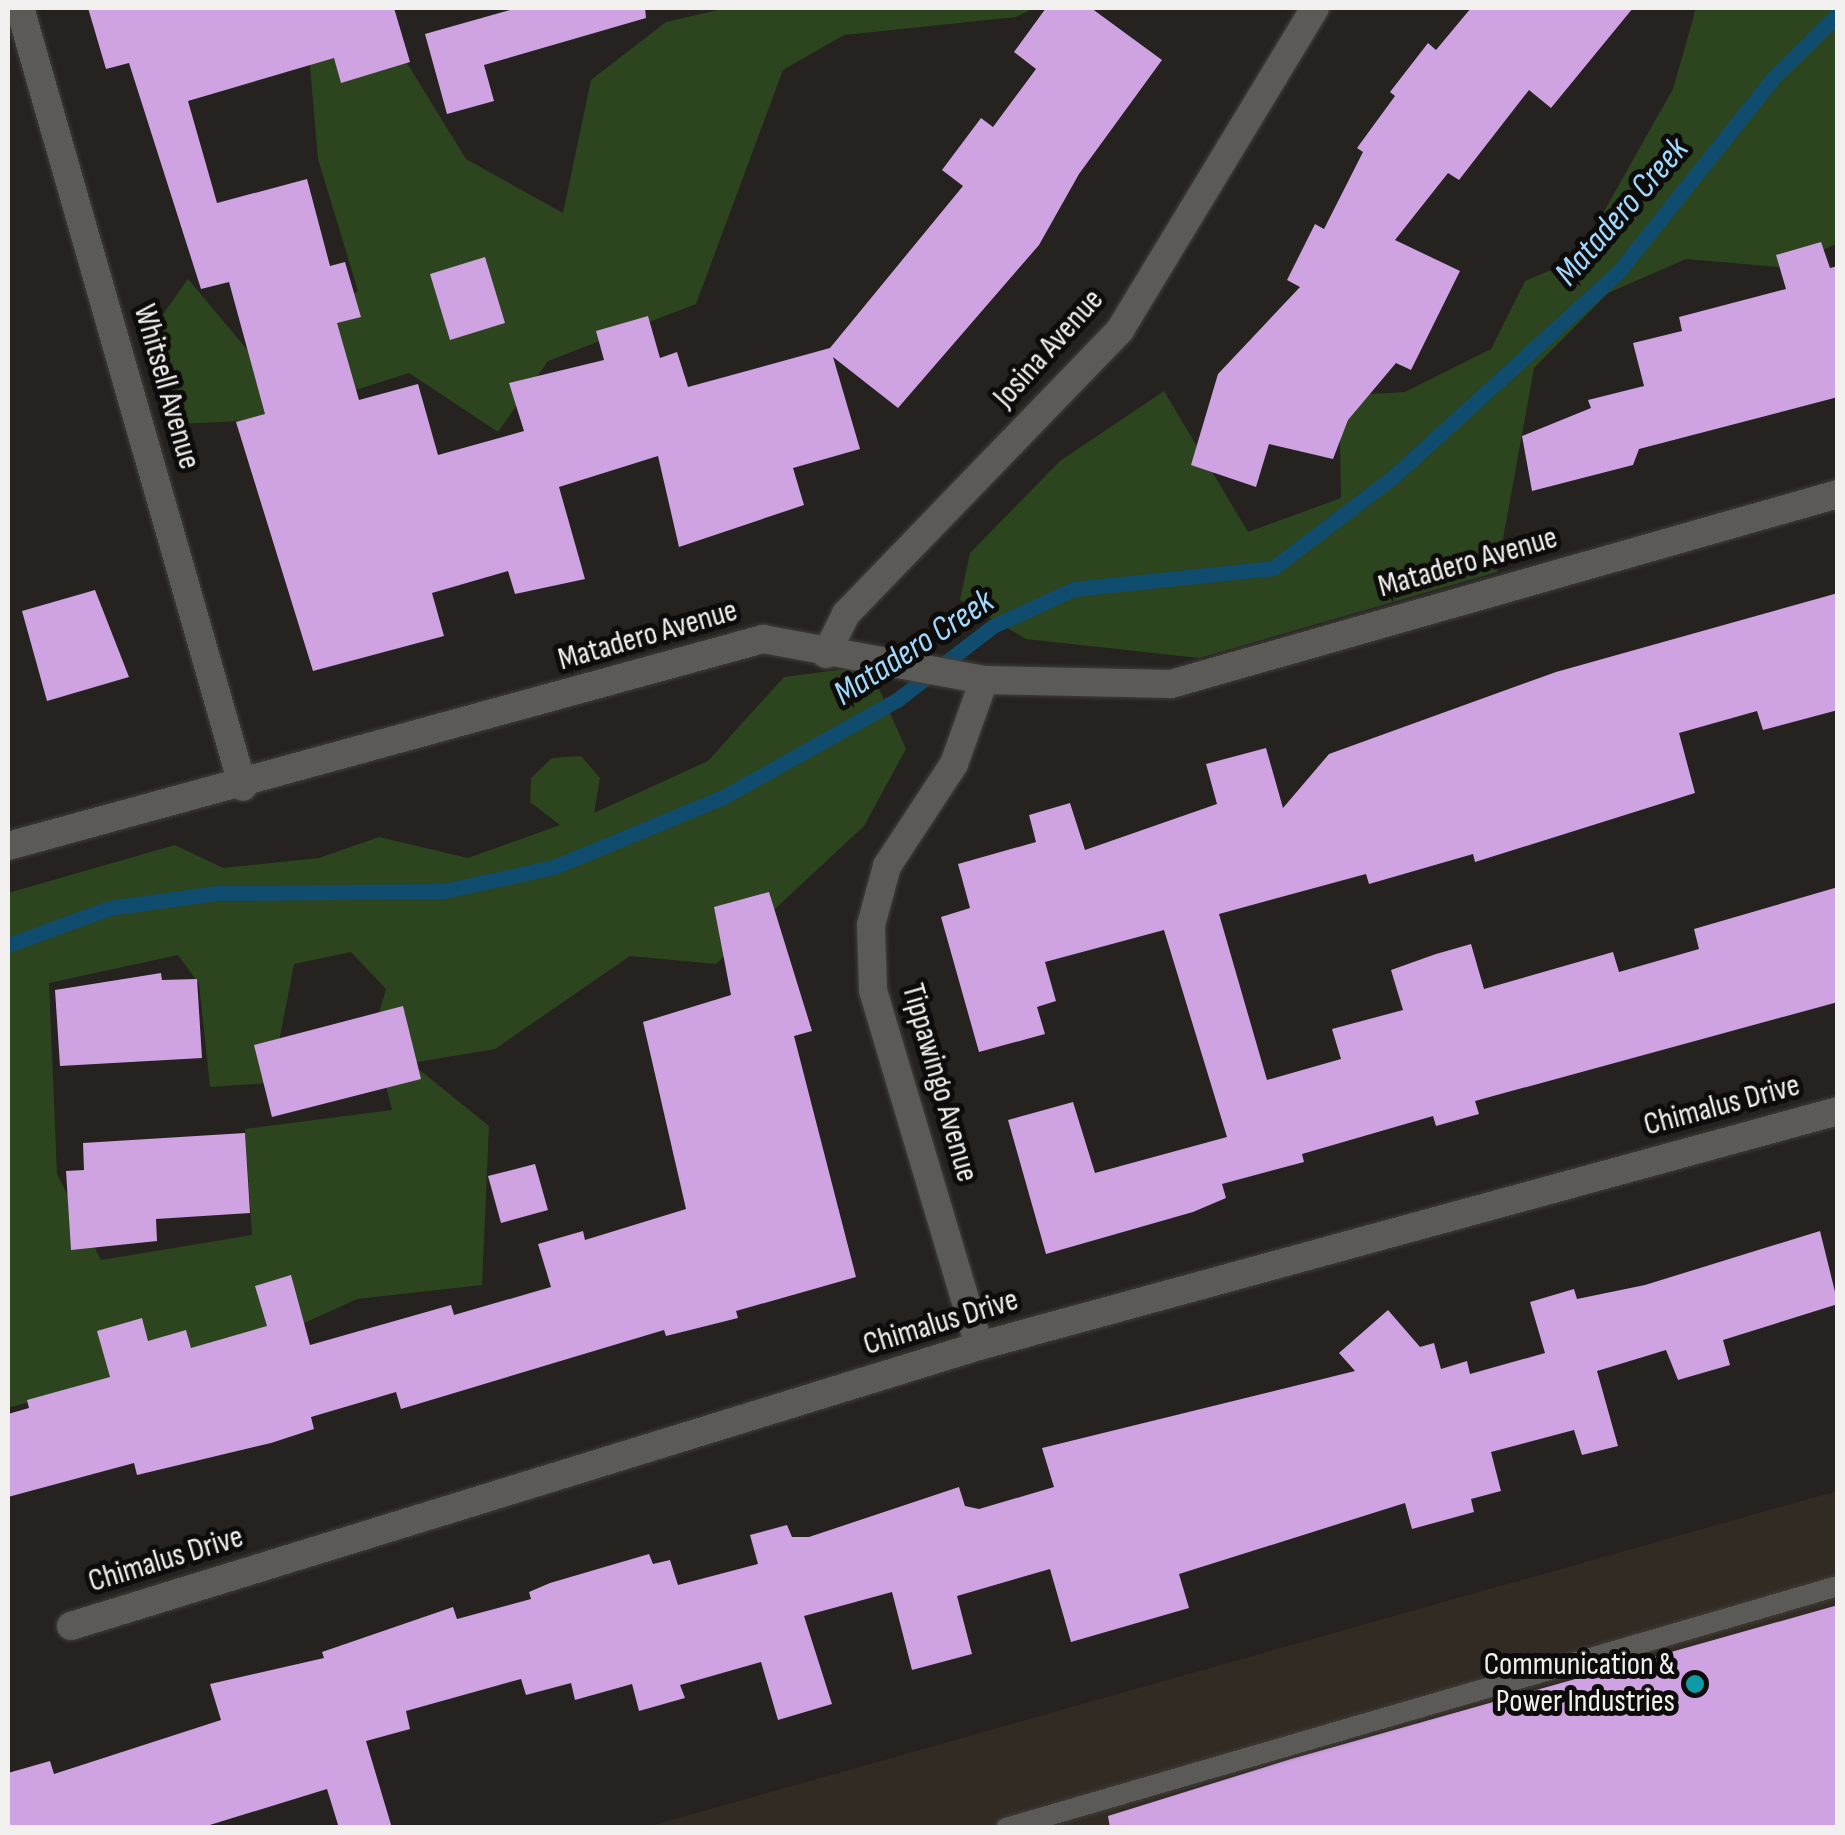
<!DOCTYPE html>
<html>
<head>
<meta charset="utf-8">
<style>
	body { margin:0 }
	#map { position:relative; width:1845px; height:1835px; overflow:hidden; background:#252220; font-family:"Sofia Sans Condensed",sans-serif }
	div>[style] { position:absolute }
	.built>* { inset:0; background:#322b24 }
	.green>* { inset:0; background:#2c451f }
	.stream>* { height:15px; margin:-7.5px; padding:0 7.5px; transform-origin:7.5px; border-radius:7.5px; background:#0f4c6d }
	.building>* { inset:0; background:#cfa2e2 }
	.roads { filter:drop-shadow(0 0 2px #403e3b) drop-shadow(0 0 2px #403e3b) }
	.service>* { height:20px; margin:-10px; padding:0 10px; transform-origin:10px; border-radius:10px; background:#5c5a56 }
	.minor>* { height:28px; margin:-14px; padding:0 14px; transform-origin:14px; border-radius:14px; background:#5c5a56 }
	.dots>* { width:28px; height:28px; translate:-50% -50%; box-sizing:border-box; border:5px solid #0d0c0b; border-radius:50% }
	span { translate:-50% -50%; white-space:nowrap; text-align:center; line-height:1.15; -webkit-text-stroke:10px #0d0c0b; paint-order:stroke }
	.street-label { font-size:32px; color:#f2f0ee }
	.poi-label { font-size:32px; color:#f2f0ee }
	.right { translate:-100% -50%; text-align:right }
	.water-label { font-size:35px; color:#a0d8fe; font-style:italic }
	.frame { position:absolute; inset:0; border:10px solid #f2f0ee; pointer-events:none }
</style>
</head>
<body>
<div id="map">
	<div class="built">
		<i style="clip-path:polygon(1837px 1491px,1837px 1827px,647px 1827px)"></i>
	</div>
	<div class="green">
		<i style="clip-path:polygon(305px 8px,373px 8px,466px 159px,563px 213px,591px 80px,666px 22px,727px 8px,1034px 8px,1016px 17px,844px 35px,783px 70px,696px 304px,548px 361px,498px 432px,409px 373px,261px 420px,179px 424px,144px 341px,188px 279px,250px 353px,358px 291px,318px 159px)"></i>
		<i style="clip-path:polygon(1696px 8px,1837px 8px,1837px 244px,1779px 267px,1686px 259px,1608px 293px,1534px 368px,1497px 572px,1199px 658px,1026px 639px,960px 600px,970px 553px,1060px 461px,1164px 391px,1248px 532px,1341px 498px,1339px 396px,1405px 392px,1491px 349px,1525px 281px,1577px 259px,1673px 89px)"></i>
		<i style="clip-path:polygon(evenodd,869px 666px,906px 749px,864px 826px,716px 964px,630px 956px,495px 1049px,411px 1063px,489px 1126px,482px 1285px,357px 1299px,216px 1363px,129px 1374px,8px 1408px,8px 893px,175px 845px,223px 868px,319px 858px,379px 837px,468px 858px,560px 825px,530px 802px,531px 778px,552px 758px,581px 756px,600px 778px,594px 813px,708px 761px,784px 677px,869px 666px,351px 952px,386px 989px,373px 1033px,392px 1110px,245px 1129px,252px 1235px,101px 1260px,57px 1174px,49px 983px,178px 955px,199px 984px,210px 1087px,271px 1083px,294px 964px,351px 952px)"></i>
	</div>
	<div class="stream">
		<i style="left:8px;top:945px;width:108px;rotate:-20.1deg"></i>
		<i style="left:109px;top:908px;width:109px;rotate:-7.9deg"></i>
		<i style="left:217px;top:893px;width:227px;rotate:-0.5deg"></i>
		<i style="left:444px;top:891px;width:113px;rotate:-12.3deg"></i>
		<i style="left:554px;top:867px;width:185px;rotate:-22.5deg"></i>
		<i style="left:725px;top:796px;width:197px;rotate:-29.2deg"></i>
		<i style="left:897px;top:700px;width:121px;rotate:-37.6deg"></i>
		<i style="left:993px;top:626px;width:89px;rotate:-24.6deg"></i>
		<i style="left:1074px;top:589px;width:200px;rotate:-6deg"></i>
		<i style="left:1273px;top:568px;width:152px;rotate:-37.2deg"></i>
		<i style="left:1394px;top:476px;width:304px;rotate:-42.3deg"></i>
		<i style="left:1619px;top:271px;width:247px;rotate:-51.4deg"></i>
		<i style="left:1773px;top:78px;width:91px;rotate:-44.6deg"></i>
	</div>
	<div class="building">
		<i style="clip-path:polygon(88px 8px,394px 8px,410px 62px,341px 83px,334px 58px,188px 101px,217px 203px,307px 179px,330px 266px,345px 262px,361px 317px,337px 323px,359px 400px,418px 384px,438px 455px,524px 431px,509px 383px,604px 360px,596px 331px,648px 316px,660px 358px,677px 352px,688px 387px,830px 348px,963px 186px,942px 170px,981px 118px,993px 127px,1036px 69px,1014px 52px,1046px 8px,1091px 8px,1162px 60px,1079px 174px,1039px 245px,898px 408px,833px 357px,860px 449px,793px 468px,804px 505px,679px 547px,658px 456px,559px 487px,585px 579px,515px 594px,508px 571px,432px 593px,444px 636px,313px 671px,236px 422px,265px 414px,229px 282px,201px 289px,129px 63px,106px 69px)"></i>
		<i style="clip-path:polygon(517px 8px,645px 8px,646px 18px,484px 65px,494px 101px,447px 114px,425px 34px)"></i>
		<i style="clip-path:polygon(1471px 8px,1633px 8px,1551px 108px,1529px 90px,1459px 180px,1448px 173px,1395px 240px,1460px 271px,1411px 370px,1396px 363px,1348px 420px,1333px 459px,1269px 444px,1256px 487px,1191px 465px,1218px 374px,1300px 287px,1287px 280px,1315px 224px,1324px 229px,1363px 152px,1357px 148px,1395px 96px,1390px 92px,1428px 43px,1436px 50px)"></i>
		<i style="clip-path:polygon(1821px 242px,1830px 268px,1838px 266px,1838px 397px,1639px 449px,1633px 465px,1532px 491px,1522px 436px,1591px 408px,1588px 400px,1644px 386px,1633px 343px,1682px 331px,1679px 317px,1786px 289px,1776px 255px)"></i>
		<i style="clip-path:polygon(485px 257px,505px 323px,450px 340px,430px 274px)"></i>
		<i style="clip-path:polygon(95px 590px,129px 677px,47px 701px,22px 611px)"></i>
		<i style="clip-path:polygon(1838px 593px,1838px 710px,1763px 730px,1757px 711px,1679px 733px,1695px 793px,1475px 862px,1473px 854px,1369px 884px,1366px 874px,1219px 914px,1267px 1080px,1341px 1059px,1332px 1029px,1403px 1010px,1391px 970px,1436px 954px,1471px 944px,1484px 989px,1613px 952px,1619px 972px,1699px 949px,1694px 929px,1838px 887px,1838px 1002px,1475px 1101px,1479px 1114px,1436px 1126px,1433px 1116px,1302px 1154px,1304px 1162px,1222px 1184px,1226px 1198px,1193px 1212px,1046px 1254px,1008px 1120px,1073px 1102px,1095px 1173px,1227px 1137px,1164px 930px,1045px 962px,1056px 1001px,1037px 1007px,1045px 1034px,979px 1052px,941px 917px,970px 908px,958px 864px,1036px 842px,1029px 815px,1070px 803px,1085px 850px,1217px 804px,1206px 764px,1266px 748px,1283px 808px,1329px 754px,1556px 672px)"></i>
		<i style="clip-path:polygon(769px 892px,812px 1031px,794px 1036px,856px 1277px,736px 1311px,738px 1318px,666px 1336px,664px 1330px,401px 1409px,396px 1392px,311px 1417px,314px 1429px,271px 1443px,137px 1475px,134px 1463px,8px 1497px,8px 1414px,29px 1408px,27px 1400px,110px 1377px,97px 1331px,142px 1318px,148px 1341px,186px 1330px,191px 1348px,267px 1326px,255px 1286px,291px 1275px,310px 1345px,451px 1305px,454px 1315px,551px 1287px,538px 1244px,583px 1231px,585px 1240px,686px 1209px,643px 1022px,731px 995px,714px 907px)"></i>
		<i style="clip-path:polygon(161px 973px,162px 980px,197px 979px,202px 1058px,60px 1066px,55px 990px)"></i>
		<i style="clip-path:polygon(403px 1006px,421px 1079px,272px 1117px,254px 1045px)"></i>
		<i style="clip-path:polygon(245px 1133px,250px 1213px,156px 1219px,157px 1241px,71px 1250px,66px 1171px,84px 1170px,83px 1143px)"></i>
		<i style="clip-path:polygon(535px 1164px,548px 1210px,501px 1223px,488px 1176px)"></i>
		<i style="clip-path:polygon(1820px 1231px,1838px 1304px,1723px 1340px,1730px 1365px,1678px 1380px,1666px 1350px,1597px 1371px,1618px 1446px,1582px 1455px,1574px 1430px,1491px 1452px,1501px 1491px,1471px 1499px,1474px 1512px,1412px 1529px,1405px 1503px,1179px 1574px,1189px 1608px,1071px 1642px,1050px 1569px,957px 1596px,972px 1654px,912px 1670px,892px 1592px,804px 1616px,832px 1704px,778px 1720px,761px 1662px,680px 1685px,685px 1698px,639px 1711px,632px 1684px,575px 1700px,571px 1683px,526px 1695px,521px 1679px,406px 1711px,410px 1729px,366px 1741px,392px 1828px,339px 1828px,327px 1789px,200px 1828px,8px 1828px,8px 1773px,50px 1761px,54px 1774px,221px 1720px,210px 1684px,324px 1658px,322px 1652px,453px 1607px,457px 1619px,531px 1599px,529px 1592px,550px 1583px,649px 1554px,653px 1564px,670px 1560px,678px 1585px,758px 1564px,750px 1535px,787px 1525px,792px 1537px,809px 1537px,959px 1487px,965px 1506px,979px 1509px,1054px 1487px,1042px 1448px,1355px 1371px,1339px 1353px,1388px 1310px,1420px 1347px,1434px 1343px,1441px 1369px,1467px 1361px,1470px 1374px,1545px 1353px,1530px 1302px,1574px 1289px,1577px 1299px,1645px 1285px)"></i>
		<i style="clip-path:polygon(1838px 1605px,1838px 1828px,1110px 1828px,1108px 1816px,1291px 1759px)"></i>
	</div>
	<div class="roads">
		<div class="service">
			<i style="left:1006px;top:1828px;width:866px;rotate:-16.22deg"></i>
		</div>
		<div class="minor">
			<i style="left:20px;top:8px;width:810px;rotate:74.03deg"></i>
			<i style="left:826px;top:654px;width:45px;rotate:-63.4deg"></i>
			<i style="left:846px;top:614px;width:395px;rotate:-46deg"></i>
			<i style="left:1120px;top:330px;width:376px;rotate:-58.8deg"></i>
			<i style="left:8px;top:846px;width:783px;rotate:-15.33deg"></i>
			<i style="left:763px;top:639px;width:225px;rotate:10.5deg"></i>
			<i style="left:984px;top:680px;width:187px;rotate:1.2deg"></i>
			<i style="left:1171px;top:684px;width:694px;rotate:-15.9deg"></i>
			<i style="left:979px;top:1346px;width:371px;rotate:-106.6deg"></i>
			<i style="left:873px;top:990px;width:65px;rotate:-91.8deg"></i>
			<i style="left:871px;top:925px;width:61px;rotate:-74.8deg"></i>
			<i style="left:887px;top:866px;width:122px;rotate:-56.7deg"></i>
			<i style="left:954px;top:764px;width:89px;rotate:-70.3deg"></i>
			<i style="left:71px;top:1626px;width:950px;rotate:-17.14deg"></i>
			<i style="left:979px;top:1346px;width:891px;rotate:-15.3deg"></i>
		</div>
	</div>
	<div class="dots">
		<i style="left:1695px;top:1684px;background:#0f9aa8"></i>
	</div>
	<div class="street-label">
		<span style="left:1049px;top:349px;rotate:-48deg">Josina Avenue</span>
		<span style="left:166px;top:387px;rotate:74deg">Whitsell Avenue</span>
		<span style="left:1468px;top:563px;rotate:-16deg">Matadero Avenue</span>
		<span style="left:648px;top:636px;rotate:-16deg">Matadero Avenue</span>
		<span style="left:939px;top:1083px;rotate:74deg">Tippawingo Avenue</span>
		<span style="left:1722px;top:1106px;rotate:-15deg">Chimalus Drive</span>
		<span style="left:941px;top:1323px;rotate:-17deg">Chimalus Drive</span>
		<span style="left:166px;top:1560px;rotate:-17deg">Chimalus Drive</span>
	</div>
	<div class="poi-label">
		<span class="right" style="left:1675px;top:1684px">Communication &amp;<br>Power Industries</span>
	</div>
	<div class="water-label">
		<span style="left:1622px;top:212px;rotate:-49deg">Matadero Creek</span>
		<span style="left:914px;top:648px;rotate:-33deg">Matadero Creek</span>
	</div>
	<div class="frame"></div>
</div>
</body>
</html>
